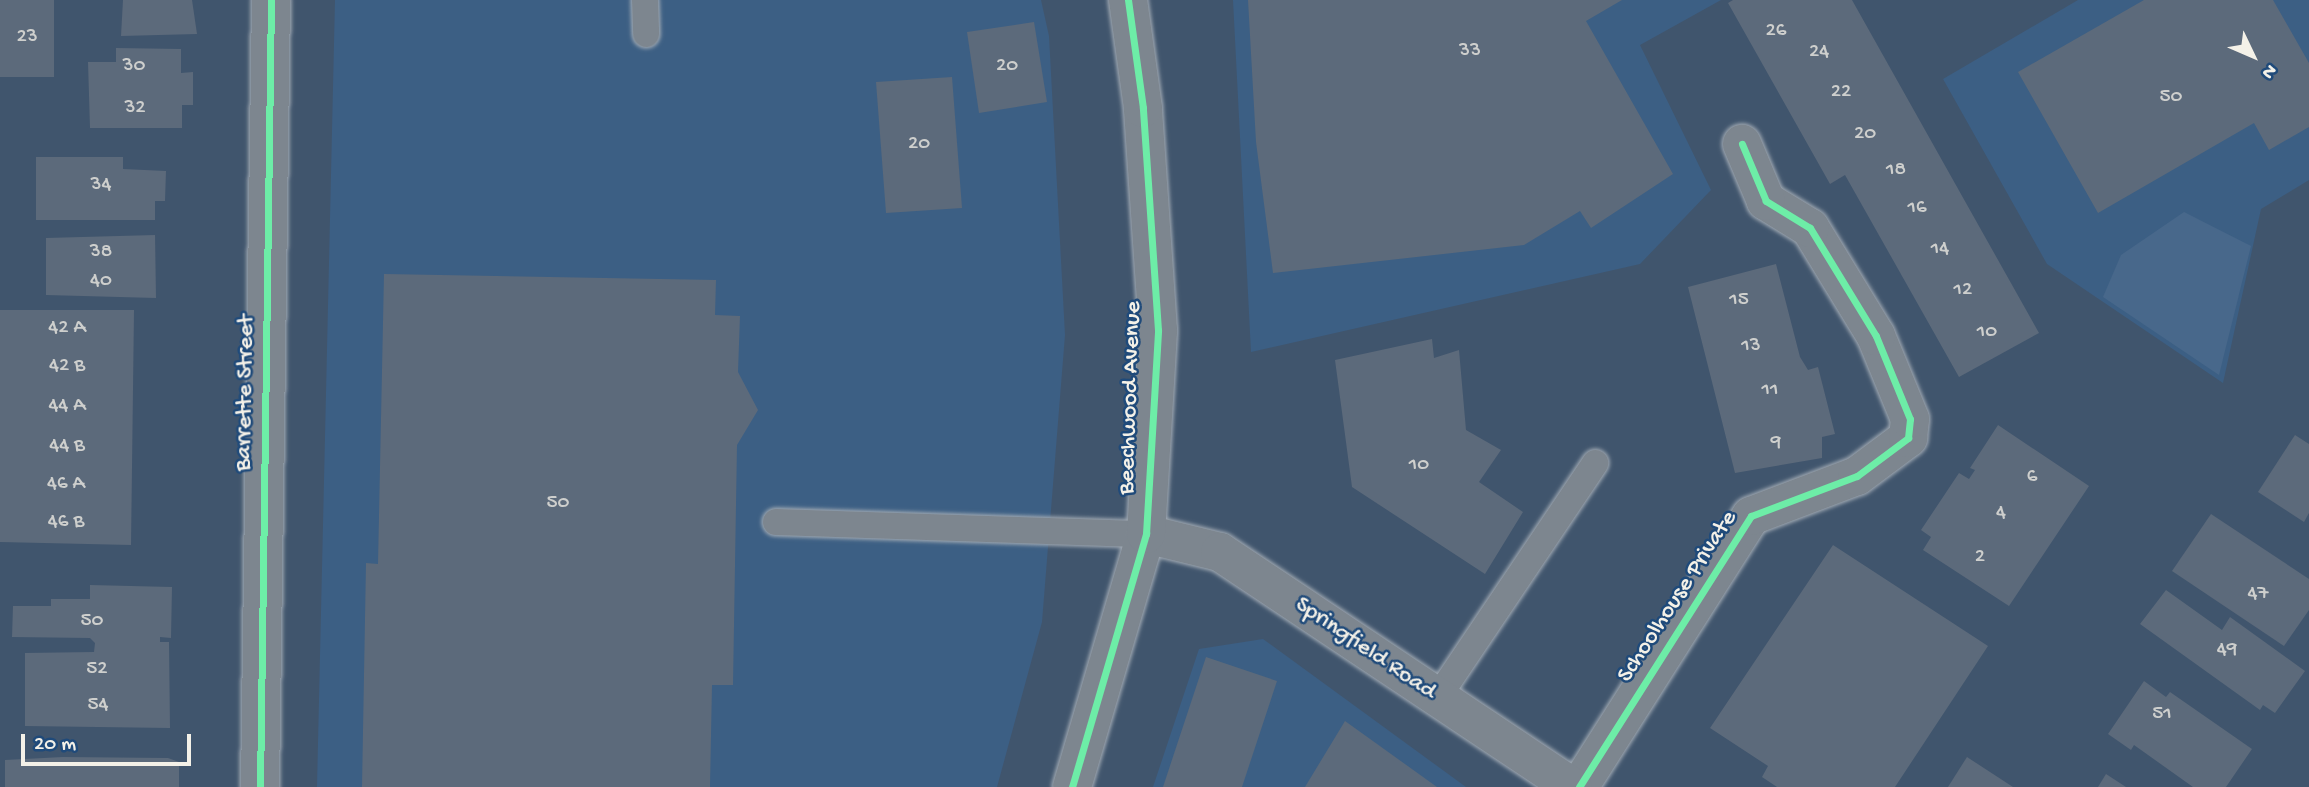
<!DOCTYPE html>
<html>
<head>
<meta charset="utf-8">
<style>
	body { margin:0 }
	#map { position:relative; width:2309px; height:787px; overflow:hidden; background:#40556d; font-family:"Gochi Hand",sans-serif }
	div>[style] { position:absolute }
	.built>* { inset:0; background:#3c5f84 }
	.green>* { inset:0; background:#48688b }
	.building>* { inset:0; background:#5c6a7b }
	.roads { filter:drop-shadow(0 0 2px #a1aab3) drop-shadow(0 0 2px #a1aab3) }
	.service>* { height:26px; margin:-13px; padding:0 13px; transform-origin:13px; border-radius:13px; background:#7d868f }
	.minor>* { height:38px; margin:-19px; padding:0 19px; transform-origin:19px; border-radius:19px; background:#7d868f }
	.tertiary>* { height:38px; margin:-19px; padding:0 19px; transform-origin:19px; border-radius:19px; background:#7d868f }
	.secondary>* { height:38px; margin:-19px; padding:0 19px; transform-origin:19px; border-radius:19px; background:#7d868f }
	.cycleway>* { height:7px; margin:-3.5px; padding:0 3.5px; transform-origin:3.5px; border-radius:3.5px; background:#6deda7 }
	span { translate:-50% -50%; white-space:nowrap; text-align:center; line-height:1.15; -webkit-text-stroke:5px #1f4a7a; paint-order:stroke }
	.number-label { font-size:21px; color:#cecfcd }
	.number-label span { -webkit-text-stroke-width:0 }
	.street-label { font-size:24px; color:#f4f1e8 }
	.north { position:absolute; left:2218px; top:21px; width:70px; height:70px; -webkit-text-stroke:5px #1f4a7a; paint-order:stroke; rotate:134deg; font-size:19px; font-weight:700; line-height:28px; text-align:center; color:#f4f1e8 }
	.north::after { content:''; display:block; margin:auto; width:24px; height:32px; background:#f4f1e8; clip-path:polygon(50% 0,100% 100%,50% 72%,0 100%) }
	.scale { position:absolute; left:21px; top:734px; width:170px; height:32px; box-sizing:border-box; border:4px solid #f4f1e8; border-top:0; padding-left:9px; font-size:21px; line-height:24px; white-space:nowrap; color:#f4f1e8; -webkit-text-stroke:5px #1f4a7a; paint-order:stroke }
</style>
</head>
<body>
<div id="map">
	<div class="built">
		<i style="clip-path:polygon(335px 0,1041px 0,1049px 36px,1065px 335px,1042px 622px,997px 787px,317px 787px)"></i>
		<i style="clip-path:polygon(1233px 0,1721px 0,1640px 45px,1711px 190px,1640px 264px,1251px 352px)"></i>
		<i style="clip-path:polygon(2078px 0,2309px 0,2309px 180px,2261px 209px,2223px 383px,2047px 264px,1943px 79px)"></i>
		<i style="clip-path:polygon(1263px 639px,1466px 787px,1153px 787px,1199px 649px)"></i>
	</div>
	<div class="green">
		<i style="clip-path:polygon(2184px 212px,2251px 246px,2219px 375px,2103px 297px,2121px 255px)"></i>
	</div>
	<div class="building">
		<i style="clip-path:polygon(0 0,54px 0,54px 77px,0 77px)"></i>
		<i style="clip-path:polygon(123px 0,192px 0,197px 34px,121px 36px)"></i>
		<i style="clip-path:polygon(1248px 0,1622px 0,1586px 21px,1673px 174px,1591px 228px,1580px 211px,1524px 245px,1273px 273px,1256px 142px)"></i>
		<i style="clip-path:polygon(1733px 0,1852px 0,2039px 333px,1959px 377px,1845px 175px,1830px 184px,1728px 3px)"></i>
		<i style="clip-path:polygon(2144px 0,2273px 0,2309px 63px,2309px 127px,2269px 150px,2254px 123px,2098px 213px,2018px 72px)"></i>
		<i style="clip-path:polygon(1034px 22px,1047px 102px,979px 113px,967px 32px)"></i>
		<i style="clip-path:polygon(116px 48px,181px 49px,181px 73px,193px 72px,193px 105px,182px 105px,182px 128px,90px 128px,88px 62px,116px 62px)"></i>
		<i style="clip-path:polygon(952px 77px,962px 208px,886px 213px,876px 82px)"></i>
		<i style="clip-path:polygon(36px 157px,123px 157px,123px 169px,166px 171px,165px 201px,155px 201px,155px 220px,36px 220px)"></i>
		<i style="clip-path:polygon(155px 235px,156px 298px,46px 295px,46px 238px)"></i>
		<i style="clip-path:polygon(1776px 264px,1800px 357px,1808px 370px,1818px 367px,1835px 434px,1822px 437px,1822px 458px,1735px 473px,1688px 287px)"></i>
		<i style="clip-path:polygon(384px 274px,716px 280px,715px 315px,740px 316px,738px 372px,758px 410px,737px 445px,733px 685px,712px 685px,710px 787px,362px 787px,366px 563px,378px 564px)"></i>
		<i style="clip-path:polygon(0 310px,134px 310px,131px 545px,0 542px)"></i>
		<i style="clip-path:polygon(1432px 339px,1434px 358px,1459px 350px,1466px 430px,1501px 450px,1479px 482px,1523px 512px,1485px 574px,1352px 487px,1335px 360px)"></i>
		<i style="clip-path:polygon(1998px 425px,2089px 486px,2009px 606px,1923px 550px,1931px 537px,1921px 530px,1959px 473px,1969px 479px,1975px 470px,1970px 468px)"></i>
		<i style="clip-path:polygon(2295px 435px,2309px 444px,2309px 513px,2304px 522px,2258px 492px)"></i>
		<i style="clip-path:polygon(2211px 514px,2309px 579px,2309px 610px,2284px 646px,2172px 571px)"></i>
		<i style="clip-path:polygon(1833px 545px,1988px 646px,1895px 787px,1777px 787px,1762px 777px,1768px 766px,1710px 728px)"></i>
		<i style="clip-path:polygon(90px 585px,172px 587px,171px 638px,160px 637px,160px 642px,169px 642px,170px 728px,25px 726px,25px 653px,94px 652px,95px 643px,90px 638px,12px 637px,13px 606px,51px 606px,51px 599px,90px 599px)"></i>
		<i style="clip-path:polygon(2166px 590px,2222px 630px,2230px 617px,2305px 671px,2275px 713px,2263px 705px,2260px 710px,2140px 624px)"></i>
		<i style="clip-path:polygon(1206px 657px,1277px 681px,1242px 787px,1163px 787px)"></i>
		<i style="clip-path:polygon(2144px 681px,2166px 697px,2170px 692px,2252px 749px,2226px 787px,2193px 787px,2134px 745px,2131px 750px,2108px 734px)"></i>
		<i style="clip-path:polygon(1345px 721px,1437px 787px,1305px 787px)"></i>
		<i style="clip-path:polygon(63px 757px,168px 758px,179px 762px,179px 787px,5px 787px,5px 760px)"></i>
		<i style="clip-path:polygon(1967px 757px,2013px 787px,1948px 787px)"></i>
		<i style="clip-path:polygon(2106px 774px,2126px 787px,2098px 787px)"></i>
	</div>
	<div class="roads">
		<div class="service">
			<i style="left:645px;top:0;width:34px;rotate:88deg"></i>
			<i style="left:776px;top:522px;width:370px;rotate:1.9deg"></i>
			<i style="left:1438px;top:697px;width:282px;rotate:-56.1deg"></i>
		</div>
		<div class="minor">
			<i style="left:260px;top:787px;width:787px;rotate:-89.2deg"></i>
			<i style="left:1579px;top:787px;width:321px;rotate:-57.6deg"></i>
			<i style="left:1751px;top:516px;width:113px;rotate:-20.7deg"></i>
			<i style="left:1857px;top:476px;width:64px;rotate:-36.7deg"></i>
			<i style="left:1908px;top:438px;width:19px;rotate:-84deg"></i>
			<i style="left:1910px;top:419px;width:90px;rotate:-112.3deg"></i>
			<i style="left:1876px;top:336px;width:127px;rotate:-121.4deg"></i>
			<i style="left:1810px;top:228px;width:52px;rotate:-148.5deg"></i>
			<i style="left:1766px;top:201px;width:62px;rotate:-112.8deg"></i>
		</div>
		<div class="tertiary">
			<i style="left:1146px;top:534px;width:76px;rotate:13.7deg"></i>
			<i style="left:1220px;top:552px;width:424px;rotate:33.7deg"></i>
		</div>
		<div class="secondary">
			<i style="left:1072px;top:787px;width:264px;rotate:-73.7deg"></i>
			<i style="left:1146px;top:534px;width:204px;rotate:-86.6deg"></i>
			<i style="left:1158px;top:330px;width:223px;rotate:-93.9deg"></i>
			<i style="left:1143px;top:108px;width:109px;rotate:-97.9deg"></i>
		</div>
	</div>
	<div class="cycleway">
		<i style="left:260px;top:787px;width:787px;rotate:-89.2deg"></i>
		<i style="left:1072px;top:787px;width:264px;rotate:-73.7deg"></i>
		<i style="left:1146px;top:534px;width:204px;rotate:-86.6deg"></i>
		<i style="left:1158px;top:330px;width:223px;rotate:-93.9deg"></i>
		<i style="left:1143px;top:108px;width:109px;rotate:-97.9deg"></i>
		<i style="left:1579px;top:787px;width:321px;rotate:-57.6deg"></i>
		<i style="left:1751px;top:516px;width:113px;rotate:-20.7deg"></i>
		<i style="left:1857px;top:476px;width:64px;rotate:-36.7deg"></i>
		<i style="left:1908px;top:438px;width:19px;rotate:-84deg"></i>
		<i style="left:1910px;top:419px;width:90px;rotate:-112.3deg"></i>
		<i style="left:1876px;top:336px;width:127px;rotate:-121.4deg"></i>
		<i style="left:1810px;top:228px;width:52px;rotate:-148.5deg"></i>
		<i style="left:1766px;top:201px;width:62px;rotate:-112.8deg"></i>
	</div>
	<div class="number-label">
		<span style="left:1776px;top:32px">26</span>
		<span style="left:27px;top:38px">23</span>
		<span style="left:1470px;top:52px">33</span>
		<span style="left:1819px;top:53px">24</span>
		<span style="left:134px;top:67px">30</span>
		<span style="left:1007px;top:67px">20</span>
		<span style="left:1841px;top:93px">22</span>
		<span style="left:2171px;top:98px">50</span>
		<span style="left:135px;top:109px">32</span>
		<span style="left:1865px;top:135px">20</span>
		<span style="left:919px;top:145px">20</span>
		<span style="left:1896px;top:171px">18</span>
		<span style="left:101px;top:186px">34</span>
		<span style="left:1917px;top:209px">16</span>
		<span style="left:1940px;top:250px">14</span>
		<span style="left:101px;top:253px">38</span>
		<span style="left:101px;top:282px">40</span>
		<span style="left:1963px;top:291px">12</span>
		<span style="left:1739px;top:301px">15</span>
		<span style="left:67px;top:329px">42 A</span>
		<span style="left:1987px;top:333px">10</span>
		<span style="left:1751px;top:347px">13</span>
		<span style="left:67px;top:367px">42 B</span>
		<span style="left:1770px;top:391px">11</span>
		<span style="left:67px;top:407px">44 A</span>
		<span style="left:1776px;top:444px">9</span>
		<span style="left:67px;top:447px">44 B</span>
		<span style="left:1419px;top:466px">10</span>
		<span style="left:2032px;top:478px">6</span>
		<span style="left:66px;top:485px">46 A</span>
		<span style="left:558px;top:504px">50</span>
		<span style="left:2001px;top:514px">4</span>
		<span style="left:66px;top:523px">46 B</span>
		<span style="left:1980px;top:558px">2</span>
		<span style="left:2258px;top:595px">47</span>
		<span style="left:92px;top:622px">50</span>
		<span style="left:2227px;top:651px">49</span>
		<span style="left:97px;top:670px">52</span>
		<span style="left:98px;top:706px">54</span>
		<span style="left:2162px;top:715px">51</span>
	</div>
	<div class="street-label">
		<span style="left:246px;top:393px;rotate:-89deg">Barrette Street</span>
		<span style="left:1131px;top:398px;rotate:-88deg">Beechwood Avenue</span>
		<span style="left:1678px;top:597px;rotate:-57deg">Schoolhouse Private</span>
		<span style="left:1365px;top:649px;rotate:34deg">Springfield Road</span>
	</div>
	<div class="north">N</div>
	<div class="scale">20 m</div>
</div>
</body>
</html>
